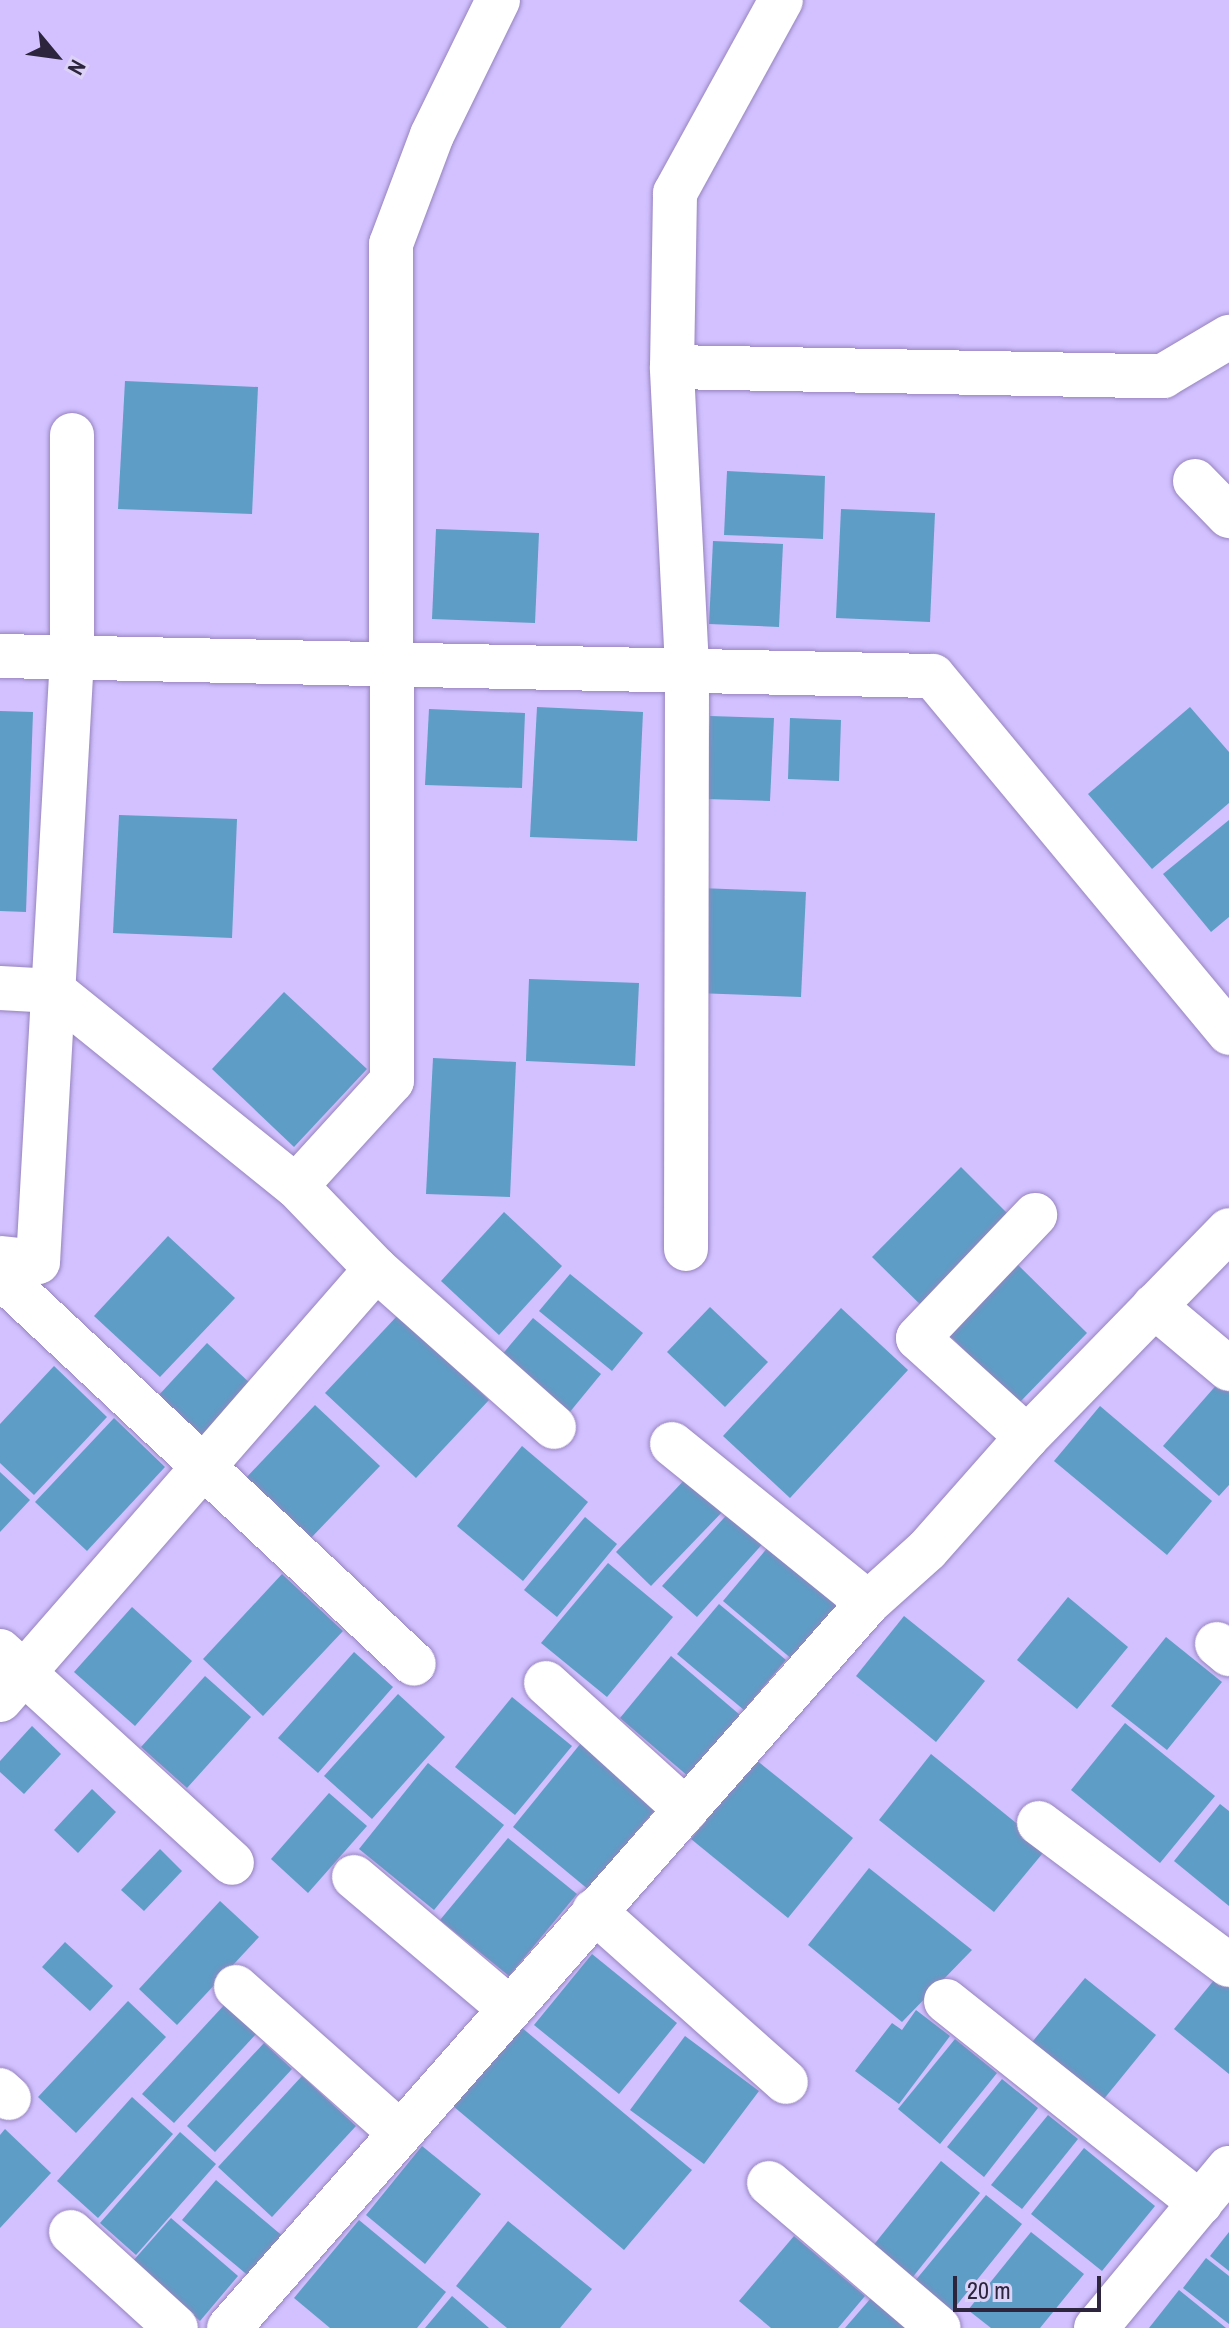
<!DOCTYPE html>
<html>
<head>
<meta charset="utf-8">
<style>
	body { margin:0 }
	#map { position:relative; width:1229px; height:2328px; overflow:hidden; background:#d2c0ff; font-family:"Archivo Narrow",sans-serif }
	div>[style] { position:absolute }
	.building>* { inset:0; background:#5e9dc6 }
	.roads { filter:drop-shadow(0 0 2px #9684bf) drop-shadow(0 0 2px #9684bf) }
	.minor>* { height:44px; margin:-22px; padding:0 22px; transform-origin:22px; border-radius:22px; background:#fff }
	span { translate:-50% -50%; white-space:nowrap; text-align:center; line-height:1.15; -webkit-text-stroke:8px #dcd2f8; paint-order:stroke }
	.north { position:absolute; left:16px; top:16px; width:80px; height:80px; -webkit-text-stroke:6px #dcd2f8; paint-order:stroke; rotate:119deg; font-size:22px; font-weight:700; line-height:32px; text-align:center; color:#2d253d }
	.north::after { content:''; display:block; margin:auto; width:28px; height:36px; background:#2d253d; clip-path:polygon(50% 0,100% 100%,50% 72%,0 100%) }
	.scale { position:absolute; left:953px; top:2276px; width:148px; height:36px; box-sizing:border-box; border:4px solid #2d253d; border-top:0; padding-left:10px; font-size:24px; line-height:28px; white-space:nowrap; color:#2d253d; -webkit-text-stroke:6px #dcd2f8; paint-order:stroke }
</style>
</head>
<body>
<div id="map">
	<div class="building">
		<i style="clip-path:polygon(125px 381px,258px 387px,252px 514px,118px 509px)"></i>
		<i style="clip-path:polygon(727px 471px,825px 476px,823px 539px,724px 535px)"></i>
		<i style="clip-path:polygon(841px 509px,935px 513px,930px 622px,836px 618px)"></i>
		<i style="clip-path:polygon(436px 529px,539px 533px,535px 623px,432px 619px)"></i>
		<i style="clip-path:polygon(713px 541px,783px 544px,779px 627px,709px 624px)"></i>
		<i style="clip-path:polygon(537px 707px,643px 712px,637px 841px,530px 837px)"></i>
		<i style="clip-path:polygon(1190px 707px,1229px 752px,1229px 803px,1152px 869px,1088px 794px)"></i>
		<i style="clip-path:polygon(429px 709px,525px 713px,522px 788px,425px 785px)"></i>
		<i style="clip-path:polygon(0 711px,33px 712px,26px 912px,0 911px)"></i>
		<i style="clip-path:polygon(710px 716px,774px 718px,770px 801px,706px 799px)"></i>
		<i style="clip-path:polygon(790px 718px,841px 720px,839px 781px,788px 779px)"></i>
		<i style="clip-path:polygon(119px 815px,237px 819px,232px 938px,113px 933px)"></i>
		<i style="clip-path:polygon(1229px 820px,1229px 917px,1211px 932px,1163px 874px)"></i>
		<i style="clip-path:polygon(700px 888px,806px 892px,801px 997px,696px 993px)"></i>
		<i style="clip-path:polygon(529px 979px,639px 983px,635px 1066px,526px 1061px)"></i>
		<i style="clip-path:polygon(284px 992px,367px 1069px,294px 1147px,212px 1069px)"></i>
		<i style="clip-path:polygon(433px 1058px,516px 1062px,510px 1197px,426px 1194px)"></i>
		<i style="clip-path:polygon(961px 1167px,1020px 1226px,931px 1315px,872px 1257px)"></i>
		<i style="clip-path:polygon(504px 1212px,562px 1266px,499px 1335px,441px 1281px)"></i>
		<i style="clip-path:polygon(168px 1236px,235px 1298px,160px 1377px,94px 1316px)"></i>
		<i style="clip-path:polygon(1015px 1262px,1087px 1333px,1018px 1404px,946px 1332px)"></i>
		<i style="clip-path:polygon(570px 1274px,643px 1333px,612px 1371px,539px 1311px)"></i>
		<i style="clip-path:polygon(710px 1307px,768px 1362px,725px 1407px,667px 1352px)"></i>
		<i style="clip-path:polygon(841px 1308px,908px 1370px,790px 1498px,723px 1436px)"></i>
		<i style="clip-path:polygon(398px 1315px,489px 1400px,416px 1478px,325px 1393px)"></i>
		<i style="clip-path:polygon(533px 1318px,601px 1374px,569px 1413px,500px 1357px)"></i>
		<i style="clip-path:polygon(207px 1343px,252px 1385px,203px 1438px,158px 1396px)"></i>
		<i style="clip-path:polygon(54px 1366px,107px 1417px,34px 1495px,0 1463px,0 1424px)"></i>
		<i style="clip-path:polygon(1219px 1382px,1229px 1392px,1229px 1485px,1219px 1496px,1163px 1446px)"></i>
		<i style="clip-path:polygon(315px 1405px,380px 1466px,309px 1540px,245px 1479px)"></i>
		<i style="clip-path:polygon(1100px 1406px,1212px 1501px,1167px 1555px,1054px 1461px)"></i>
		<i style="clip-path:polygon(114px 1418px,165px 1467px,87px 1551px,35px 1502px)"></i>
		<i style="clip-path:polygon(522px 1446px,588px 1502px,523px 1581px,457px 1526px)"></i>
		<i style="clip-path:polygon(0 1472px,30px 1500px,0 1532px)"></i>
		<i style="clip-path:polygon(691px 1473px,727px 1507px,651px 1586px,616px 1552px)"></i>
		<i style="clip-path:polygon(733px 1508px,767px 1539px,697px 1617px,662px 1586px)"></i>
		<i style="clip-path:polygon(585px 1517px,617px 1544px,557px 1617px,524px 1590px)"></i>
		<i style="clip-path:polygon(769px 1546px,839px 1604px,793px 1660px,723px 1601px)"></i>
		<i style="clip-path:polygon(608px 1563px,673px 1617px,607px 1697px,541px 1643px)"></i>
		<i style="clip-path:polygon(282px 1574px,343px 1631px,263px 1716px,203px 1659px)"></i>
		<i style="clip-path:polygon(1068px 1597px,1128px 1647px,1077px 1709px,1017px 1660px)"></i>
		<i style="clip-path:polygon(719px 1604px,786px 1660px,744px 1710px,677px 1654px)"></i>
		<i style="clip-path:polygon(132px 1607px,192px 1661px,135px 1726px,74px 1672px)"></i>
		<i style="clip-path:polygon(904px 1616px,985px 1681px,936px 1742px,856px 1676px)"></i>
		<i style="clip-path:polygon(1166px 1637px,1222px 1682px,1167px 1750px,1111px 1706px)"></i>
		<i style="clip-path:polygon(354px 1652px,393px 1687px,318px 1773px,278px 1738px)"></i>
		<i style="clip-path:polygon(671px 1656px,740px 1715px,689px 1777px,620px 1718px)"></i>
		<i style="clip-path:polygon(205px 1676px,251px 1717px,187px 1788px,141px 1747px)"></i>
		<i style="clip-path:polygon(398px 1694px,445px 1737px,372px 1819px,324px 1776px)"></i>
		<i style="clip-path:polygon(512px 1697px,572px 1746px,515px 1815px,455px 1767px)"></i>
		<i style="clip-path:polygon(1125px 1723px,1215px 1796px,1160px 1863px,1071px 1790px)"></i>
		<i style="clip-path:polygon(32px 1726px,61px 1754px,24px 1794px,0 1772px,0 1761px)"></i>
		<i style="clip-path:polygon(581px 1743px,658px 1806px,589px 1890px,513px 1827px)"></i>
		<i style="clip-path:polygon(931px 1754px,1047px 1848px,994px 1912px,879px 1820px)"></i>
		<i style="clip-path:polygon(755px 1759px,853px 1838px,788px 1918px,691px 1839px)"></i>
		<i style="clip-path:polygon(428px 1763px,504px 1825px,434px 1910px,359px 1849px)"></i>
		<i style="clip-path:polygon(92px 1789px,116px 1812px,78px 1853px,54px 1830px)"></i>
		<i style="clip-path:polygon(329px 1793px,367px 1826px,308px 1893px,271px 1859px)"></i>
		<i style="clip-path:polygon(1220px 1804px,1229px 1811px,1229px 1906px,1174px 1861px)"></i>
		<i style="clip-path:polygon(508px 1838px,577px 1894px,509px 1976px,440px 1920px)"></i>
		<i style="clip-path:polygon(160px 1849px,182px 1871px,144px 1911px,121px 1890px)"></i>
		<i style="clip-path:polygon(869px 1868px,972px 1950px,902px 2022px,808px 1945px)"></i>
		<i style="clip-path:polygon(220px 1901px,259px 1937px,177px 2025px,139px 1989px)"></i>
		<i style="clip-path:polygon(65px 1942px,113px 1986px,90px 2011px,42px 1967px)"></i>
		<i style="clip-path:polygon(592px 1954px,677px 2023px,619px 2094px,534px 2025px)"></i>
		<i style="clip-path:polygon(1219px 1974px,1229px 1981px,1229px 2074px,1174px 2029px)"></i>
		<i style="clip-path:polygon(1085px 1978px,1156px 2035px,1099px 2105px,1028px 2047px)"></i>
		<i style="clip-path:polygon(128px 2001px,166px 2037px,76px 2133px,38px 2097px)"></i>
		<i style="clip-path:polygon(226px 2003px,257px 2033px,174px 2123px,142px 2094px)"></i>
		<i style="clip-path:polygon(916px 2010px,950px 2036px,899px 2104px,855px 2071px,892px 2023px,902px 2030px)"></i>
		<i style="clip-path:polygon(521px 2027px,692px 2170px,624px 2250px,453px 2106px)"></i>
		<i style="clip-path:polygon(685px 2036px,759px 2091px,704px 2164px,630px 2110px)"></i>
		<i style="clip-path:polygon(955px 2039px,997px 2073px,940px 2144px,898px 2109px)"></i>
		<i style="clip-path:polygon(264px 2043px,292px 2069px,215px 2152px,187px 2126px)"></i>
		<i style="clip-path:polygon(302px 2076px,356px 2126px,272px 2217px,218px 2167px)"></i>
		<i style="clip-path:polygon(1002px 2079px,1038px 2108px,984px 2177px,947px 2147px)"></i>
		<i style="clip-path:polygon(132px 2097px,173px 2134px,98px 2218px,57px 2181px)"></i>
		<i style="clip-path:polygon(1048px 2115px,1078px 2139px,1022px 2209px,991px 2185px)"></i>
		<i style="clip-path:polygon(5px 2129px,51px 2173px,0 2228px,0 2135px)"></i>
		<i style="clip-path:polygon(180px 2132px,216px 2164px,136px 2255px,100px 2223px)"></i>
		<i style="clip-path:polygon(422px 2146px,481px 2194px,425px 2264px,366px 2215px)"></i>
		<i style="clip-path:polygon(1084px 2148px,1155px 2206px,1102px 2271px,1031px 2214px)"></i>
		<i style="clip-path:polygon(941px 2161px,980px 2193px,912px 2278px,872px 2247px)"></i>
		<i style="clip-path:polygon(216px 2180px,285px 2238px,251px 2278px,182px 2220px)"></i>
		<i style="clip-path:polygon(986px 2195px,1022px 2224px,952px 2311px,915px 2281px)"></i>
		<i style="clip-path:polygon(171px 2218px,238px 2276px,200px 2321px,132px 2262px)"></i>
		<i style="clip-path:polygon(359px 2220px,446px 2292px,417px 2328px,330px 2328px,294px 2298px)"></i>
		<i style="clip-path:polygon(508px 2221px,592px 2289px,560px 2328px,507px 2328px,456px 2286px)"></i>
		<i style="clip-path:polygon(1031px 2232px,1084px 2274px,1040px 2328px,991px 2328px,968px 2310px)"></i>
		<i style="clip-path:polygon(1229px 2232px,1229px 2271px,1210px 2256px)"></i>
		<i style="clip-path:polygon(794px 2236px,865px 2296px,838px 2328px,771px 2328px,739px 2301px)"></i>
		<i style="clip-path:polygon(1206px 2258px,1229px 2276px,1229px 2324px,1183px 2288px)"></i>
		<i style="clip-path:polygon(1179px 2290px,1226px 2328px,1149px 2328px)"></i>
		<i style="clip-path:polygon(452px 2296px,489px 2328px,425px 2328px)"></i>
		<i style="clip-path:polygon(871px 2298px,907px 2328px,845px 2328px)"></i>
	</div>
	<div class="roads">
		<div class="minor">
			<i style="left:672px;top:367px;width:491px;rotate:1.1deg"></i>
			<i style="left:1163px;top:376px;width:77px;rotate:-30.6deg"></i>
			<i style="left:1195px;top:481px;width:49px;rotate:45.8deg"></i>
			<i style="left:0;top:656px;width:933px;rotate:1.23deg"></i>
			<i style="left:933px;top:676px;width:464px;rotate:50.3deg"></i>
			<i style="left:0;top:988px;width:54px;rotate:3.2deg"></i>
			<i style="left:54px;top:991px;width:311px;rotate:38.9deg"></i>
			<i style="left:296px;top:1186px;width:115px;rotate:46.1deg"></i>
			<i style="left:376px;top:1269px;width:238px;rotate:41.6deg"></i>
			<i style="left:296px;top:1186px;width:142px;rotate:-47.6deg"></i>
			<i style="left:392px;top:1081px;width:837px;rotate:-90.07deg"></i>
			<i style="left:391px;top:244px;width:116px;rotate:-69.4deg"></i>
			<i style="left:432px;top:135px;width:150px;rotate:-63.9deg"></i>
			<i style="left:686px;top:1249px;width:582px;rotate:-89.9deg"></i>
			<i style="left:687px;top:667px;width:300px;rotate:-92.9deg"></i>
			<i style="left:672px;top:367px;width:174px;rotate:-89deg"></i>
			<i style="left:675px;top:193px;width:220px;rotate:-61.2deg"></i>
			<i style="left:0;top:1258px;width:38px;rotate:6deg"></i>
			<i style="left:38px;top:1262px;width:606px;rotate:-86.78deg"></i>
			<i style="left:72px;top:657px;width:222px;rotate:-90deg"></i>
			<i style="left:0;top:1276px;width:567px;rotate:43.14deg"></i>
			<i style="left:1154px;top:1306px;width:98px;rotate:40deg"></i>
			<i style="left:1027px;top:1437px;width:147px;rotate:-137.8deg"></i>
			<i style="left:918px;top:1338px;width:170px;rotate:-46.4deg"></i>
			<i style="left:672px;top:1444px;width:252px;rotate:39deg"></i>
			<i style="left:1217px;top:1644px;width:16px;rotate:40deg"></i>
			<i style="left:0;top:1651px;width:314px;rotate:42.4deg"></i>
			<i style="left:546px;top:1683px;width:189px;rotate:42.2deg"></i>
			<i style="left:0;top:1700px;width:572px;rotate:-48.9deg"></i>
			<i style="left:1039px;top:1823px;width:237px;rotate:36.8deg"></i>
			<i style="left:354px;top:1877px;width:202px;rotate:40.2deg"></i>
			<i style="left:594px;top:1911px;width:257px;rotate:41.7deg"></i>
			<i style="left:236px;top:1987px;width:217px;rotate:41.6deg"></i>
			<i style="left:946px;top:2001px;width:325px;rotate:38.5deg"></i>
			<i style="left:0;top:2090px;width:12px;rotate:42deg"></i>
			<i style="left:769px;top:2183px;width:223px;rotate:40.5deg"></i>
			<i style="left:71px;top:2232px;width:142px;rotate:42.4deg"></i>
			<i style="left:229px;top:2328px;width:966px;rotate:-48.61deg"></i>
			<i style="left:868px;top:1603px;width:79px;rotate:-41.9deg"></i>
			<i style="left:927px;top:1550px;width:151px;rotate:-48.5deg"></i>
			<i style="left:1027px;top:1437px;width:289px;rotate:-45.7deg"></i>
			<i style="left:1096px;top:2328px;width:208px;rotate:-50.3deg"></i>
		</div>
	</div>
	<div class="north">N</div>
	<div class="scale">20 m</div>
</div>
</body>
</html>
